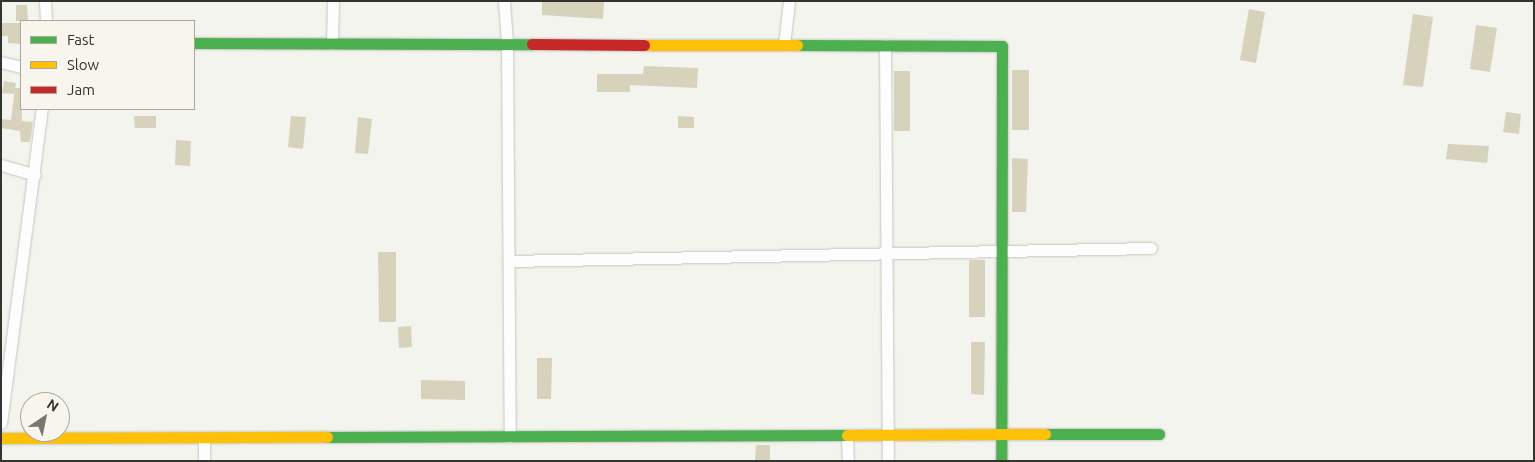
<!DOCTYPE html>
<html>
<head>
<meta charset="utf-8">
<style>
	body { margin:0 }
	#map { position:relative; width:1535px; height:462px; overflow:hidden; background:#f4f4ef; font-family:Ubuntu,sans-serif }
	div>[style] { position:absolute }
	.building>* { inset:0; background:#d6d2bb }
	.roads { filter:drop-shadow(0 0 1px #c5c5c1) drop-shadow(0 0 1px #c5c5c1) }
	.street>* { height:11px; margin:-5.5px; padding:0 5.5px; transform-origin:5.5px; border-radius:5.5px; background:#fdfdfd }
	.fast>* { height:11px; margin:-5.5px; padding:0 5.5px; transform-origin:5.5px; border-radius:5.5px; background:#4caf50 }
	.slow>* { height:11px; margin:-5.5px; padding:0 5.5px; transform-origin:5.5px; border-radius:5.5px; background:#ffc107 }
	.jam>* { height:11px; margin:-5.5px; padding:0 5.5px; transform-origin:5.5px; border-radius:5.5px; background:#c62828 }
	span { translate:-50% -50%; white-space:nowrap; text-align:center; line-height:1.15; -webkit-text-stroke:4px #f7f5ec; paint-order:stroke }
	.frame { position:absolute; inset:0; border:2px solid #33332f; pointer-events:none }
	.legend { position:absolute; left:20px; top:20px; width:175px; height:90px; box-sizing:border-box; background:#f7f5ec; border:1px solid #a9a7a0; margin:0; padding:6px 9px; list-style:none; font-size:15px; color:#33332f }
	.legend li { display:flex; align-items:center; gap:10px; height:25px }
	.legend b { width:25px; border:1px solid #a9a7a0 }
	.north { position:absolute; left:20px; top:392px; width:50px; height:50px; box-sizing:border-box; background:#f7f5ec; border:1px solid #a9a7a0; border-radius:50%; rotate:34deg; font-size:14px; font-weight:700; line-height:20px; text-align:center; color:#33332f }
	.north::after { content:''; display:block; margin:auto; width:18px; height:22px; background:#777772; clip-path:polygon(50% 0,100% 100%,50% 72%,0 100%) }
</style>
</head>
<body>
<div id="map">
	<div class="building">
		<i style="clip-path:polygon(542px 1px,604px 1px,603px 19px,542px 15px)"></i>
		<i style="clip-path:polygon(16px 5px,27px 5px,28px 21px,16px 21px)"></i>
		<i style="clip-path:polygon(1249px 9px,1265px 12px,1256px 63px,1240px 60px)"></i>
		<i style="clip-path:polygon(1413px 14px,1433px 17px,1423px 87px,1403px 85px)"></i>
		<i style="clip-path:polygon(1px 23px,21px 23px,21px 44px,8px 43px,8px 36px,1px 36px)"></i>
		<i style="clip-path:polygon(1476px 25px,1497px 28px,1490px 72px,1470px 69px)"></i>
		<i style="clip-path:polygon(644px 66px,698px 68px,697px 88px,630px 85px,630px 92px,597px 92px,597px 74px,643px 74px)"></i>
		<i style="clip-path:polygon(1012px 70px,1029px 70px,1029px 130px,1012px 130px)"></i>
		<i style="clip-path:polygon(894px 71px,910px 71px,910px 131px,894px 131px)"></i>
		<i style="clip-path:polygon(4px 81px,16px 83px,14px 94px,2px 93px)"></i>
		<i style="clip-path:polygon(15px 88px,21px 88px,22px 121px,33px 122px,30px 142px,21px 142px,20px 131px,1px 128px,1px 119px,11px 120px)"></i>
		<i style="clip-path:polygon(1506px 112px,1521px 114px,1519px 134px,1503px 132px)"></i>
		<i style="clip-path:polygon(134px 116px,156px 116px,156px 128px,135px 128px)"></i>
		<i style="clip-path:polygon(291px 116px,306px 117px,303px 149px,288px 147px)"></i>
		<i style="clip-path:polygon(678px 116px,694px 117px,694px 128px,678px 128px)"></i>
		<i style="clip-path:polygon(358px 117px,372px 119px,368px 154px,355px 153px)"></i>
		<i style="clip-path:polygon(176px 140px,191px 141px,190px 166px,175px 165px)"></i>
		<i style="clip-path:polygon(1448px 144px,1489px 146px,1487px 163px,1446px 159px)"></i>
		<i style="clip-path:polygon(1012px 158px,1028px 159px,1026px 212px,1012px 212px)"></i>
		<i style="clip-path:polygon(378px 252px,396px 252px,396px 322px,379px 322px)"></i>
		<i style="clip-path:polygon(969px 260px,985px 260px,985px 317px,969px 317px)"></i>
		<i style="clip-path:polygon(411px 326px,412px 347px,399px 348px,398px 327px)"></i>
		<i style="clip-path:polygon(971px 342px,985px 342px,984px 395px,971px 394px)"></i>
		<i style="clip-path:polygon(537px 358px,552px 358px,551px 399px,537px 399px)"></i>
		<i style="clip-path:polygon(421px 380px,465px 381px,465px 400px,421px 399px)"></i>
		<i style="clip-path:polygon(756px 445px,770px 445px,770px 461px,755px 461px)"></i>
	</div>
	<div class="roads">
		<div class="street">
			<i style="left:45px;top:1px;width:20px;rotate:87deg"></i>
			<i style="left:504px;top:1px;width:43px;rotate:86deg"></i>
			<i style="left:507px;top:44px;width:393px;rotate:89.6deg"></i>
			<i style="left:332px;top:44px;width:43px;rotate:-88.7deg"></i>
			<i style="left:784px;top:45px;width:44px;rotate:-83.5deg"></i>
			<i style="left:885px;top:45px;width:416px;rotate:89.6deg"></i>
			<i style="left:1px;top:62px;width:21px;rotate:14deg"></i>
			<i style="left:1px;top:165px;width:35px;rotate:16deg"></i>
			<i style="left:509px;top:261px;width:642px;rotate:-1.16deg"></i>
			<i style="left:1px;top:423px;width:317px;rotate:-82.6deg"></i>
			<i style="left:847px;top:436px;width:25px;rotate:88deg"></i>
			<i style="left:204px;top:461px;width:23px;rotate:-90deg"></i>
		</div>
		<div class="fast">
			<i style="left:194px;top:43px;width:338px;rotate:0.2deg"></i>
			<i style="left:797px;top:45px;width:205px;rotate:0.3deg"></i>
			<i style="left:1002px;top:46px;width:415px;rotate:90.1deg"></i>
			<i style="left:1045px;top:434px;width:114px"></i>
			<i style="left:327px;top:437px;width:520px;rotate:-0.22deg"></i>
		</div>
		<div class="slow">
			<i style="left:644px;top:45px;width:153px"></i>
			<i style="left:847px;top:435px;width:198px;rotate:-0.3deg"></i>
			<i style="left:1px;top:438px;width:326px;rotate:-0.2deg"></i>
		</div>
		<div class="jam">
			<i style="left:532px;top:44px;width:112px;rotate:0.5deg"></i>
		</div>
	</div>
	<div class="frame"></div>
	<ul class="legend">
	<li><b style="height:6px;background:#4caf50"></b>Fast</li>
	<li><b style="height:6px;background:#ffc107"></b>Slow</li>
	<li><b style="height:6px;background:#c62828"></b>Jam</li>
	</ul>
	<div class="north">N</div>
</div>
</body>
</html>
